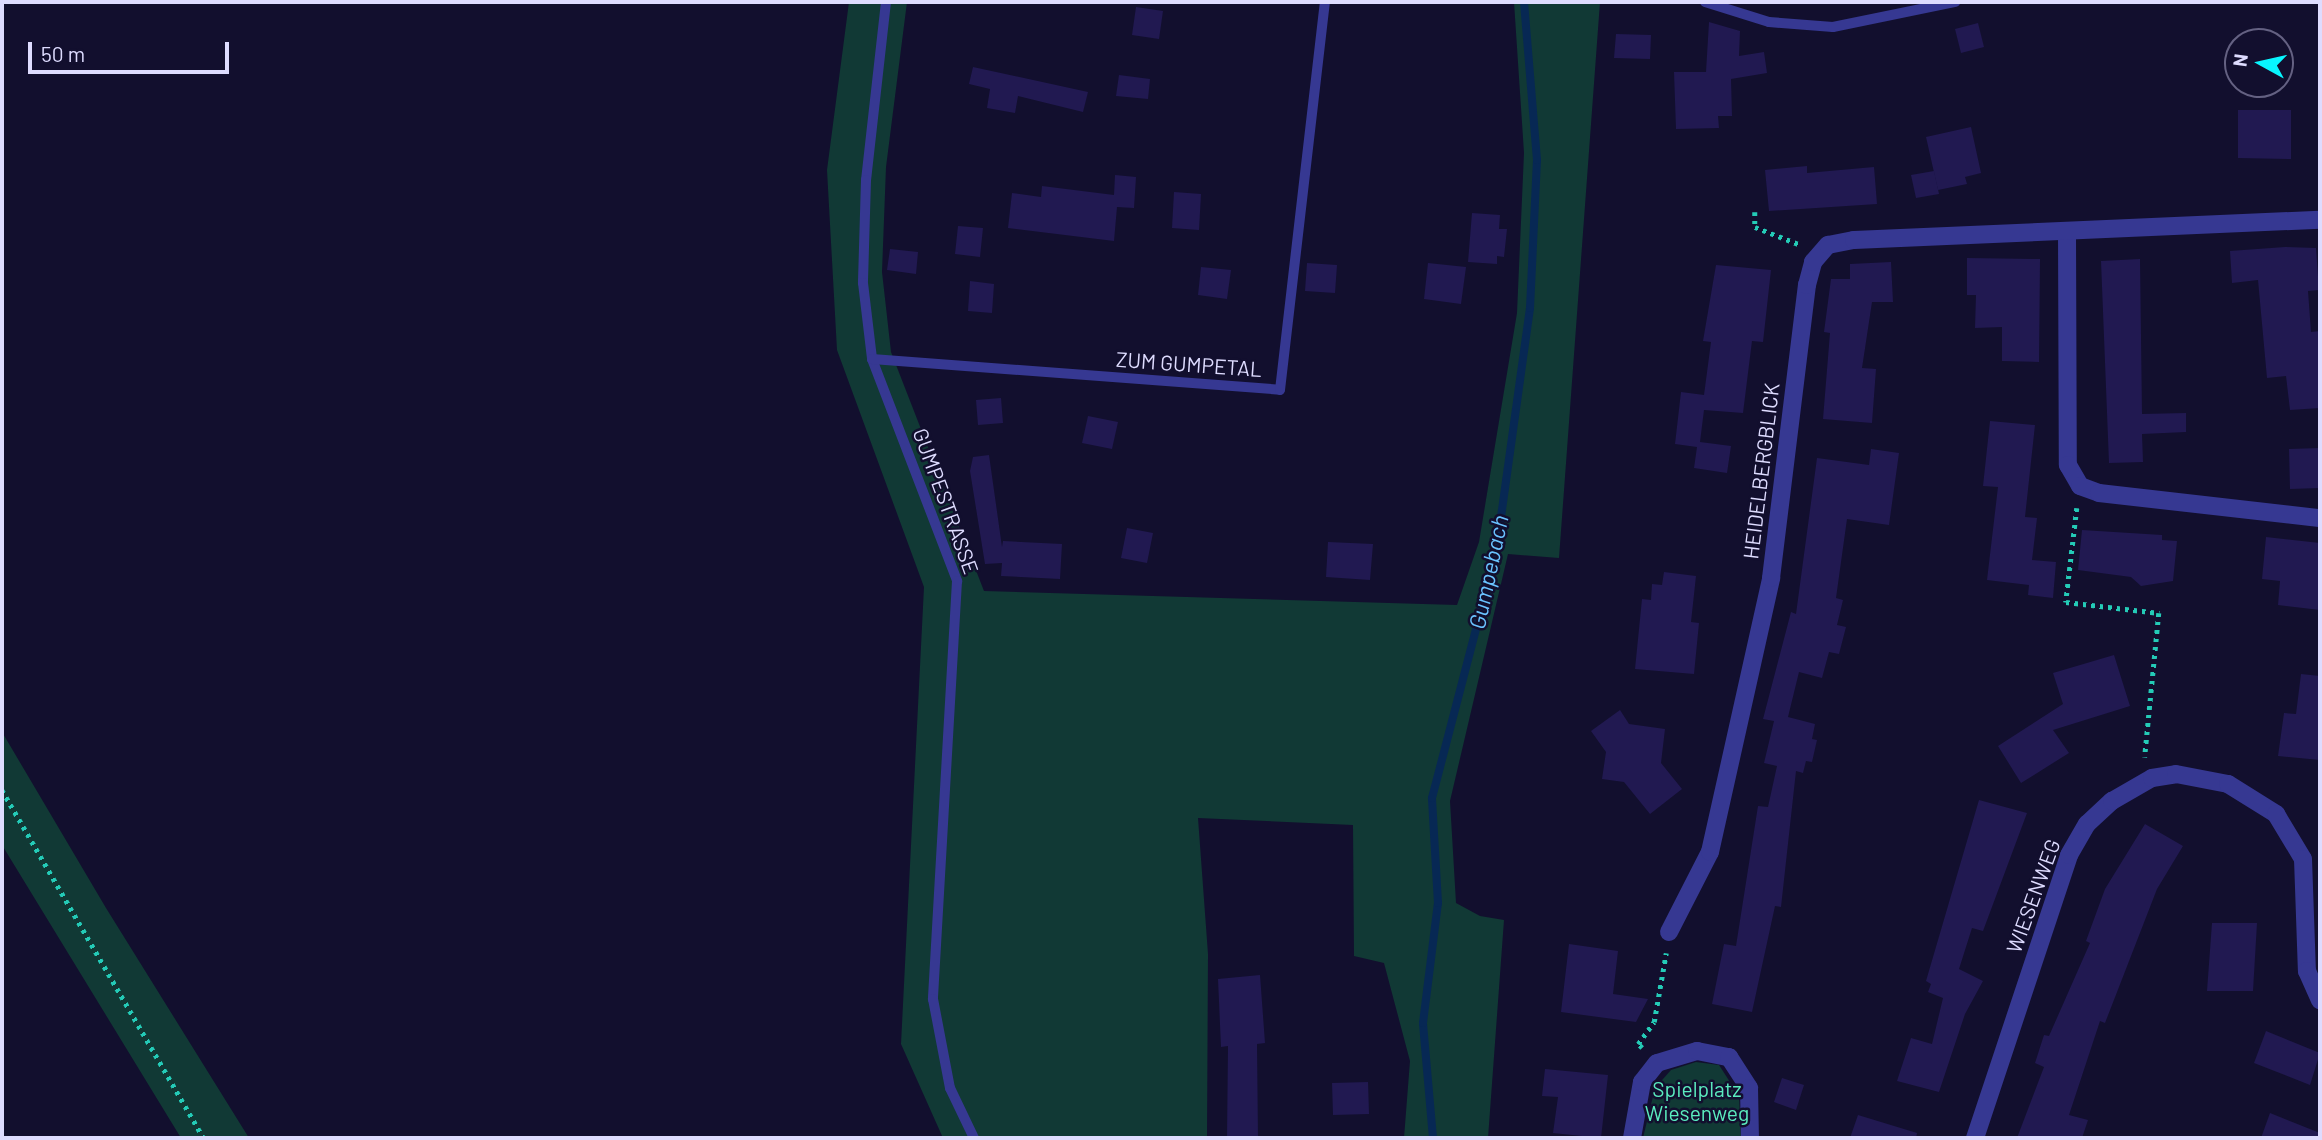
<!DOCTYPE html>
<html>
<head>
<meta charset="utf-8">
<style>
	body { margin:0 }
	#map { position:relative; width:2322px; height:1140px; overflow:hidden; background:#120f2e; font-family:Barlow,sans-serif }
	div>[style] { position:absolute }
	.green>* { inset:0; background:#113935 }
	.stream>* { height:8px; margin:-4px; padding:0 4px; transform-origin:4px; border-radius:4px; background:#072854 }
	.building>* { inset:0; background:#211951 }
	.path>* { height:4.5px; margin-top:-2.25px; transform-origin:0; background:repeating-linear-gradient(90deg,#24cbb7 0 3.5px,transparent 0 8.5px) }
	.service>* { height:10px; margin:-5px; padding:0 5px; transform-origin:5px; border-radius:5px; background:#363892 }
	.minor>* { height:18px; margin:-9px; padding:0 9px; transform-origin:9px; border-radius:9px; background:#363892 }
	span { translate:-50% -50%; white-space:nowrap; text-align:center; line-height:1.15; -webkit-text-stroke:5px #120f2e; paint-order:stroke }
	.street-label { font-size:21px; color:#dedcff }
	.park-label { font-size:21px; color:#5becbf }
	.water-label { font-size:23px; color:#6ac3ff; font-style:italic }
	.frame { position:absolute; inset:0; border:4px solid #dedcff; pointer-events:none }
	.north { position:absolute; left:2224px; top:28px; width:70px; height:70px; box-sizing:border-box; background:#120f2e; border:2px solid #646182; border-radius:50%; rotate:278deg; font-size:19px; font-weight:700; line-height:28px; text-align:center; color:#dedcff }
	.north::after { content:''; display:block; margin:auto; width:24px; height:32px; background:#08f5ff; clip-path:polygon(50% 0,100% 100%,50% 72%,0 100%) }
	.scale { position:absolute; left:28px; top:42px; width:201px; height:32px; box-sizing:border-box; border:4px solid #dedcff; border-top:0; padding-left:9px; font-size:21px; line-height:24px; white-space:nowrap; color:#dedcff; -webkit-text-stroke:5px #120f2e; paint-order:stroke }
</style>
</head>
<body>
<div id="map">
	<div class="green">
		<i style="clip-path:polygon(849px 2px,907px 2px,886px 167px,882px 272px,891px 352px,984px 591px,1457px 605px,1479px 542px,1517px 313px,1524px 153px,1514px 2px,1600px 2px,1559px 558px,1508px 554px,1450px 801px,1456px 903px,1480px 916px,1504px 920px,1488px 1138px,1404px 1138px,1410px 1061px,1384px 963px,1354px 956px,1353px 825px,1198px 818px,1208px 954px,1207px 1138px,943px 1138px,901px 1044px,924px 587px,837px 350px,827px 170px)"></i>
		<i style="clip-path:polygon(2px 732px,106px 908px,249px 1138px,181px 1138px,2px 845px)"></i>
		<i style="clip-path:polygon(1696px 1062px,1719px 1065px,1739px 1096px,1741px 1138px,1643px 1138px,1655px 1088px,1671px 1070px)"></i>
	</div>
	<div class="stream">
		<i style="left:1433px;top:1138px;width:115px;rotate:-95deg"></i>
		<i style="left:1423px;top:1023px;width:121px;rotate:-82.9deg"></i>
		<i style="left:1438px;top:903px;width:105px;rotate:-93.3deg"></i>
		<i style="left:1432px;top:798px;width:253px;rotate:-75.4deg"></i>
		<i style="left:1496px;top:553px;width:247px;rotate:-82.1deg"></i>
		<i style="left:1530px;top:308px;width:148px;rotate:-87.3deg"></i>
		<i style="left:1537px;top:160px;width:159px;rotate:-94.7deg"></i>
	</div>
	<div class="building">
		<i style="clip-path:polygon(1136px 7px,1163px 11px,1159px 39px,1132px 35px)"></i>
		<i style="clip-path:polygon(1709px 22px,1740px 31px,1739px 56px,1764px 52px,1767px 73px,1731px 79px,1732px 116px,1718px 116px,1719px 128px,1676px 129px,1674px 72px,1706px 72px)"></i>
		<i style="clip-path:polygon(1978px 23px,1984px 47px,1961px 53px,1955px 29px)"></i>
		<i style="clip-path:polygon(1616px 34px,1651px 35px,1650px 59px,1614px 58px)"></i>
		<i style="clip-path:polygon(973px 67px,1088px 92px,1083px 112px,1018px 96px,1015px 113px,987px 108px,990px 89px,969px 84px)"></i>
		<i style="clip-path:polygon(1119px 75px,1150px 79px,1148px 99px,1116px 96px)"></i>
		<i style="clip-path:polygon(2238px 110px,2291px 110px,2291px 159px,2238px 158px)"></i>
		<i style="clip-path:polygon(1971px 127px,1981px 173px,1965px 177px,1967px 184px,1938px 190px,1926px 137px)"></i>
		<i style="clip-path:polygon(1807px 166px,1807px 173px,1874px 167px,1877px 204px,1769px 211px,1765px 170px)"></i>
		<i style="clip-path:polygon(1934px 171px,1939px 194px,1916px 198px,1911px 175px)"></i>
		<i style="clip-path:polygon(1115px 175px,1136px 177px,1134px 208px,1117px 207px,1114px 241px,1008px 228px,1012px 193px,1041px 197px,1042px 186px,1114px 195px)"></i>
		<i style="clip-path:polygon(1174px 192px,1201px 194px,1199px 230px,1172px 228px)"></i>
		<i style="clip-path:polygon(1472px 213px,1500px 215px,1499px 229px,1507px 229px,1504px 257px,1497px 256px,1497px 264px,1468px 262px)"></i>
		<i style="clip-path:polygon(958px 226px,983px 228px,980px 257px,955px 254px)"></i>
		<i style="clip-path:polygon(2285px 247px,2316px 248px,2319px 290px,2308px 291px,2311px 332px,2320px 331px,2320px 408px,2290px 410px,2286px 376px,2267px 378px,2258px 280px,2232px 283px,2230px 251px)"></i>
		<i style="clip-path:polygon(890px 249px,918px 252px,916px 274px,887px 270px)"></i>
		<i style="clip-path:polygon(1967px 258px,2040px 259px,2039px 362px,2002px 361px,2002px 327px,1975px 328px,1976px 295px,1967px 295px)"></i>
		<i style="clip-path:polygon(2140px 259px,2142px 414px,2186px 413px,2186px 432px,2142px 434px,2143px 462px,2109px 463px,2101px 261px)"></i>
		<i style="clip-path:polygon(1891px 262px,1893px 302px,1872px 302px,1862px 368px,1876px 369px,1872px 423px,1823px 419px,1830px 333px,1824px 332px,1831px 279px,1850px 279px,1850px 264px)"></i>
		<i style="clip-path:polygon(1307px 263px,1337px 265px,1335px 293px,1305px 291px)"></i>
		<i style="clip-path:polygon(1428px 263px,1466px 267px,1461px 304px,1424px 299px)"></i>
		<i style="clip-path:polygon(1716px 265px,1771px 270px,1763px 342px,1752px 341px,1743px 413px,1704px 410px,1700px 442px,1731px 446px,1727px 473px,1694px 468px,1697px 447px,1675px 444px,1681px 392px,1704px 395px,1711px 342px,1703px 341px)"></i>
		<i style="clip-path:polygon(1201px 267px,1231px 270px,1227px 299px,1198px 295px)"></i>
		<i style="clip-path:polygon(970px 281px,994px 284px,992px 313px,968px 311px)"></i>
		<i style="clip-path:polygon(1001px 398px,1003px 423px,978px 425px,976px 400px)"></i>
		<i style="clip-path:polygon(1088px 416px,1118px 422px,1112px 449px,1082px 443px)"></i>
		<i style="clip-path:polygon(1990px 421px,2035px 425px,2025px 517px,2037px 518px,2032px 560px,2056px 562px,2053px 598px,2028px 595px,2029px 585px,1987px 580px,1998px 487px,1983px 486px)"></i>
		<i style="clip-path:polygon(2320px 448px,2320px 488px,2290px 489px,2289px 449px)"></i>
		<i style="clip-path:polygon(1871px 449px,1899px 453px,1889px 525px,1847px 519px,1836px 598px,1843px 600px,1837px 625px,1846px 627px,1839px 654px,1829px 652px,1822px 678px,1799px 672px,1788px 717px,1815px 724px,1812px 739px,1817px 740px,1812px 762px,1806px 761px,1803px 773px,1796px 771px,1781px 907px,1775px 906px,1752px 1012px,1712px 1004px,1724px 944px,1736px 946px,1758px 806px,1768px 807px,1777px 766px,1764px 763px,1774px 721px,1763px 719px,1791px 612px,1796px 614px,1817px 458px,1869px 465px)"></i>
		<i style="clip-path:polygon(989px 455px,1002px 547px,1003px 541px,1062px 544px,1060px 579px,1001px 576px,1002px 563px,985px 564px,970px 471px,973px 457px)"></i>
		<i style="clip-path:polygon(1127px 528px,1153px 533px,1147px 563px,1121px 558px)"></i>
		<i style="clip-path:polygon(2082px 530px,2162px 535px,2162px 540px,2177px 541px,2173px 581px,2141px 586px,2131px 577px,2078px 570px)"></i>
		<i style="clip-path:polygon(2266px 537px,2320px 543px,2320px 610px,2278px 605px,2280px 581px,2262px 579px)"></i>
		<i style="clip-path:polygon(1328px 542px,1373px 544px,1370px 580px,1326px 577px)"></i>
		<i style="clip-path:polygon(1664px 572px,1696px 576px,1691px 622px,1699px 623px,1694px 674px,1635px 669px,1642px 599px,1651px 600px,1652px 584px,1662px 585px)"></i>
		<i style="clip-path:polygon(2114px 655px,2130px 706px,2053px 730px,2069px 753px,2021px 783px,1998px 746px,2063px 704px,2053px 673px)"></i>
		<i style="clip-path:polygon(2301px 674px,2320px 676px,2320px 760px,2278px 756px,2284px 713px,2296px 714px)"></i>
		<i style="clip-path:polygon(1620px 710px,1629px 724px,1665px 729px,1661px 763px,1682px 789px,1650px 814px,1624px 782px,1602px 779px,1606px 752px,1591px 731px)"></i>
		<i style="clip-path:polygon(1979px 800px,2027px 813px,1983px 931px,1972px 928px,1959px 969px,1983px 981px,1965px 1014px,1939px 1092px,1897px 1081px,1911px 1038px,1932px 1044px,1943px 998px,1928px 992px,1931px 984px,1926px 981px)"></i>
		<i style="clip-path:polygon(2145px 824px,2183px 846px,2157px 889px,2105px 1023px,2100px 1021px,2069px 1115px,2088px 1120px,2082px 1138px,2017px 1138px,2044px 1067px,2035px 1063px,2044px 1035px,2049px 1036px,2090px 943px,2086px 941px,2105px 889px)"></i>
		<i style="clip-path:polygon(2212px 923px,2257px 923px,2253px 991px,2207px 991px)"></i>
		<i style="clip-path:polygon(1569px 944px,1618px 951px,1613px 994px,1648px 999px,1636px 1022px,1561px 1012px)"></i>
		<i style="clip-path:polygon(1260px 975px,1265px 1043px,1257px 1044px,1258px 1138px,1227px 1138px,1228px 1046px,1221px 1047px,1218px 979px)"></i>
		<i style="clip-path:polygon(2266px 1031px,2320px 1053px,2310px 1085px,2254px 1063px)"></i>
		<i style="clip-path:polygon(1545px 1069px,1608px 1075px,1601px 1138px,1553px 1133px,1558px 1097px,1542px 1096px)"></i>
		<i style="clip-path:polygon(1782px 1078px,1804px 1085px,1796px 1110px,1774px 1102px)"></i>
		<i style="clip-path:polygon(1368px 1082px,1369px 1114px,1333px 1115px,1332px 1083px)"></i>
		<i style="clip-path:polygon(2270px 1113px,2320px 1133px,2320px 1138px,2261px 1138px)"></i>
		<i style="clip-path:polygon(1858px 1115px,1917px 1133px,1916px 1138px,1850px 1138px)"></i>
	</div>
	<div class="path">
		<i style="left:1755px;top:212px;width:15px;rotate:90deg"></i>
		<i style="left:1755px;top:227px;width:49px;rotate:21.4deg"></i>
		<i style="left:2077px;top:508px;width:95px;rotate:96.7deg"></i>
		<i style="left:2066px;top:602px;width:94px;rotate:6.7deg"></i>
		<i style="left:2159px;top:613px;width:145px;rotate:95.6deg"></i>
		<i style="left:2px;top:790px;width:402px;rotate:59.9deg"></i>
		<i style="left:1642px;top:1048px;width:6px;rotate:-135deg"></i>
		<i style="left:1638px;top:1044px;width:27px;rotate:-54deg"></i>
		<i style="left:1654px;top:1022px;width:70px;rotate:-80.1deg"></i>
	</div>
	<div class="service">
		<i style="left:886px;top:2px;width:179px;rotate:96.4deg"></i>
		<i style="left:866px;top:180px;width:103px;rotate:91.7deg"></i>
		<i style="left:863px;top:283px;width:77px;rotate:83.2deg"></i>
		<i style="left:872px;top:359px;width:238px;rotate:69deg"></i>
		<i style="left:957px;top:581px;width:419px;rotate:93.3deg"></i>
		<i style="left:933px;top:999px;width:91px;rotate:79.2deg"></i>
		<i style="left:950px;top:1088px;width:55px;rotate:64.4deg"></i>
		<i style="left:1705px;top:2px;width:67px;rotate:17.4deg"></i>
		<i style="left:1769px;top:22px;width:64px;rotate:4.5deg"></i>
		<i style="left:1833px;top:27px;width:125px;rotate:-11.6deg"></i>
		<i style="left:872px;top:359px;width:409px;rotate:4.3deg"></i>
		<i style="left:1280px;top:390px;width:391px;rotate:-83.4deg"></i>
	</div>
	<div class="minor">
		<i style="left:2067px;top:232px;width:233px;rotate:89.8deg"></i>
		<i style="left:2068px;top:465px;width:24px;rotate:60deg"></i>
		<i style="left:2080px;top:486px;width:20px;rotate:20deg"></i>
		<i style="left:2099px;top:493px;width:222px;rotate:6.5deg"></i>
		<i style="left:1669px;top:932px;width:90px;rotate:-62.9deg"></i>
		<i style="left:1710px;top:852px;width:281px;rotate:-77.4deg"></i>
		<i style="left:1771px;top:578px;width:295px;rotate:-83deg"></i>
		<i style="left:1807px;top:285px;width:24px;rotate:-75deg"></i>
		<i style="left:1813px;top:262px;width:23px;rotate:-49deg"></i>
		<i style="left:1828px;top:245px;width:26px;rotate:-11deg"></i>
		<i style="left:1854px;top:240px;width:466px;rotate:-2.5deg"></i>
		<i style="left:1632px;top:1138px;width:57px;rotate:-79.9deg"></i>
		<i style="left:1642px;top:1082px;width:24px;rotate:-52deg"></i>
		<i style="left:1657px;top:1063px;width:42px;rotate:-16.7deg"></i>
		<i style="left:1697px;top:1051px;width:33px;rotate:11deg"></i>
		<i style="left:1729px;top:1057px;width:37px;rotate:57deg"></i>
		<i style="left:1749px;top:1088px;width:50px;rotate:88.9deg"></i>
		<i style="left:1975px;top:1138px;width:298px;rotate:-71.6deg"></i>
		<i style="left:2069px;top:855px;width:36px;rotate:-60deg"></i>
		<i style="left:2087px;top:824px;width:34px;rotate:-43deg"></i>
		<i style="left:2112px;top:801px;width:46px;rotate:-29.9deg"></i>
		<i style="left:2152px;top:778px;width:24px;rotate:-9deg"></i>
		<i style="left:2176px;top:774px;width:53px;rotate:10.9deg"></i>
		<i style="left:2228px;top:784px;width:57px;rotate:32deg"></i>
		<i style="left:2276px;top:814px;width:52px;rotate:59deg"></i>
		<i style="left:2303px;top:859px;width:112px;rotate:88deg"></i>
		<i style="left:2307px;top:971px;width:32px;rotate:66deg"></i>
	</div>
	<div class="street-label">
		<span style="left:1189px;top:364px;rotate:4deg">ZUM GUMPETAL</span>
		<span style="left:1761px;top:471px;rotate:-83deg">HEIDELBERGBLICK</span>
		<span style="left:946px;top:501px;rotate:70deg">GUMPESTRASSE</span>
		<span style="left:2033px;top:896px;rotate:-70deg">WIESENWEG</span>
	</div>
	<div class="park-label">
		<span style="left:1697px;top:1101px">Spielplatz<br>Wiesenweg</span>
	</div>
	<div class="water-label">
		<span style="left:1488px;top:572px;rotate:-78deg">Gumpebach</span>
	</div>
	<div class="frame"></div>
	<div class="north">N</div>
	<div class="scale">50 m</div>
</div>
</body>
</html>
